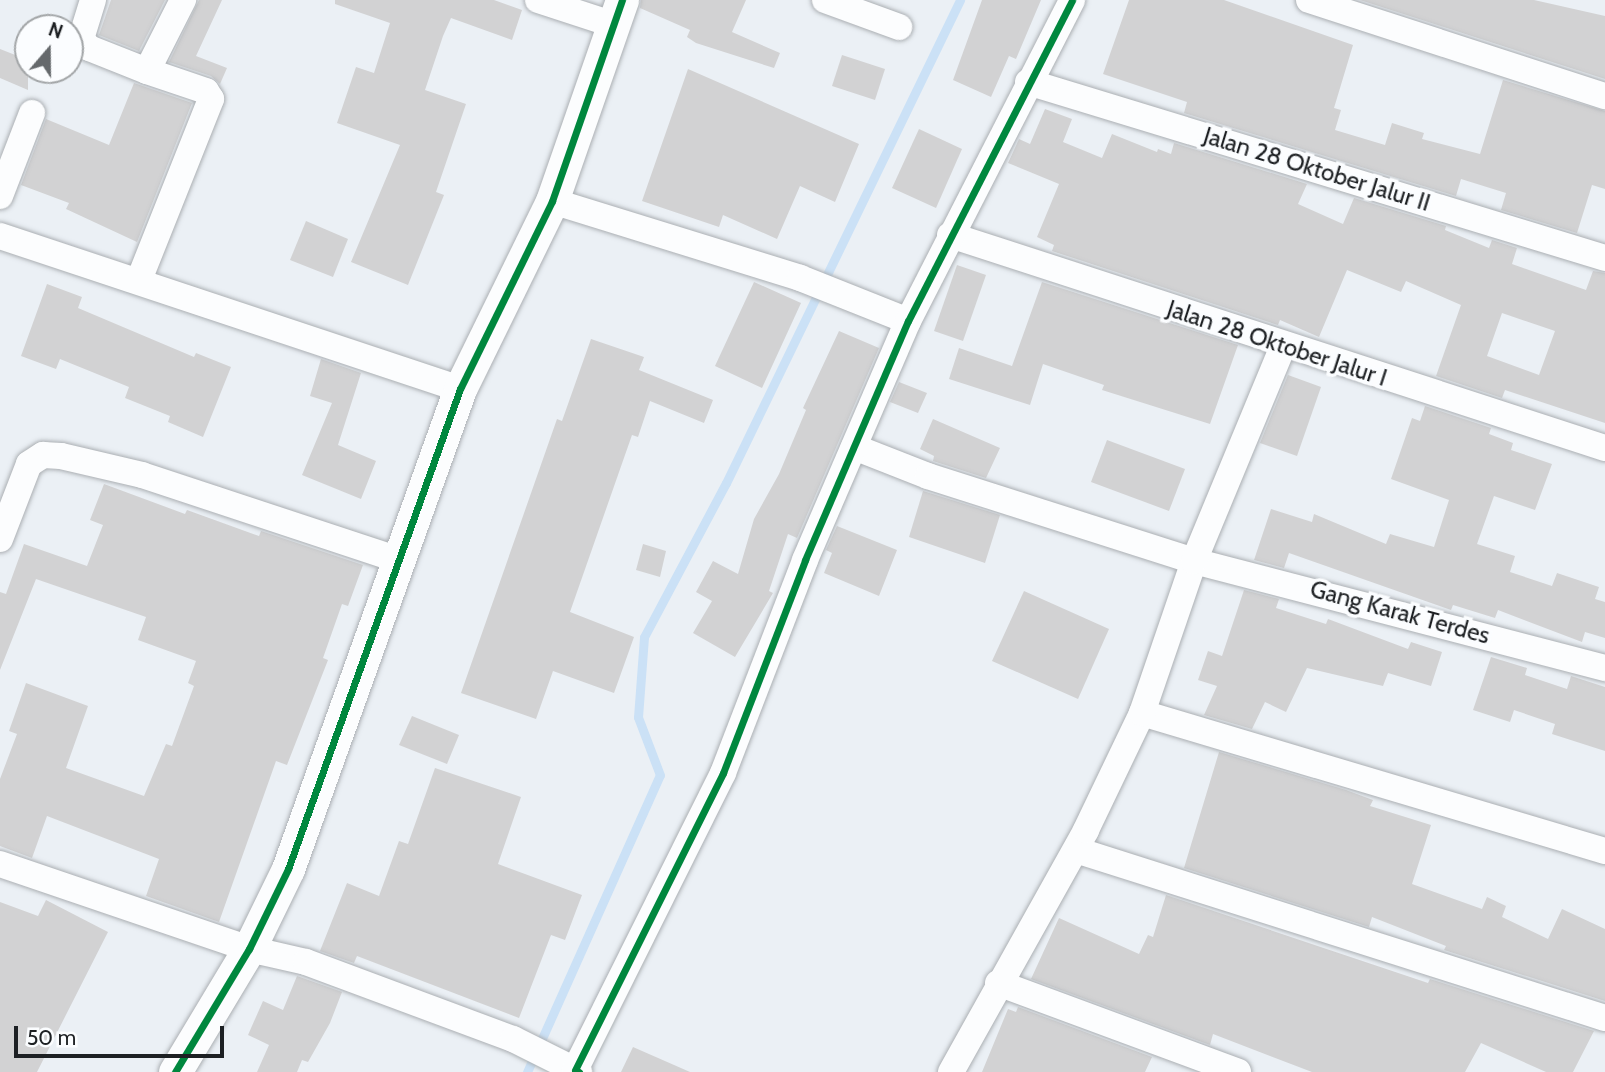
<!DOCTYPE html>
<html>
<head>
<meta charset="utf-8">
<style>
	body { margin:0 }
	#map { position:relative; width:1605px; height:1072px; overflow:hidden; background:#ebf0f5; font-family:Cabin,sans-serif }
	div>[style] { position:absolute }
	.stream>* { height:9px; margin:-4.5px; padding:0 4.5px; transform-origin:4.5px; border-radius:4.5px; background:#cbe1f6 }
	.building>* { inset:0; background:#d2d2d3 }
	.roads { filter:drop-shadow(0 0 2px #abafb3) drop-shadow(0 0 2px #abafb3) }
	.minor>* { height:26px; margin:-13px; padding:0 13px; transform-origin:13px; border-radius:13px; background:#fcfdfe }
	.tertiary>* { height:33px; margin:-16.5px; padding:0 16.5px; transform-origin:16.5px; border-radius:16.5px; background:#fcfdfe }
	.cycleway>* { height:7px; margin:-3.5px; padding:0 3.5px; transform-origin:3.5px; border-radius:3.5px; background:#00873e }
	span { translate:-50% -50%; white-space:nowrap; text-align:center; line-height:1.15; -webkit-text-stroke:7px #fbfdff; paint-order:stroke }
	.street-label { font-size:24px; color:#1d2023 }
	.north { position:absolute; left:14px; top:14px; width:70px; height:70px; box-sizing:border-box; background:#fbfdff; border:2px solid #a2a5a7; border-radius:50%; rotate:20deg; font-size:19px; font-weight:700; line-height:28px; text-align:center; color:#1d2023 }
	.north::after { content:''; display:block; margin:auto; width:24px; height:32px; background:#65696c; clip-path:polygon(50% 0,100% 100%,50% 72%,0 100%) }
	.scale { position:absolute; left:14px; top:1026px; width:210px; height:32px; box-sizing:border-box; border:4px solid #1d2023; border-top:0; padding-left:9px; font-size:21px; line-height:24px; white-space:nowrap; color:#1d2023; -webkit-text-stroke:5px #fbfdff; paint-order:stroke }
</style>
</head>
<body>
<div id="map">
	<div class="stream">
		<i style="left:527px;top:1072px;width:325px;rotate:-65.9deg"></i>
		<i style="left:660px;top:775px;width:62px;rotate:-110.8deg"></i>
		<i style="left:638px;top:717px;width:80px;rotate:-85.7deg"></i>
		<i style="left:644px;top:637px;width:174px;rotate:-62deg"></i>
		<i style="left:726px;top:483px;width:537px;rotate:-64.15deg"></i>
	</div>
	<div class="building">
		<i style="clip-path:polygon(111px 0,165px 0,139px 51px,99px 35px)"></i>
		<i style="clip-path:polygon(199px 0,222px 0,196px 56px,227px 68px,220px 84px,211px 76px,169px 62px)"></i>
		<i style="clip-path:polygon(335px 0,494px 0,522px 10px,512px 40px,451px 18px,443px 36px,425px 90px,466px 104px,436px 192px,444px 195px,408px 285px,351px 262px,400px 145px,337px 123px,356px 67px,374px 73px,390px 23px,335px 4px)"></i>
		<i style="clip-path:polygon(641px 0,746px 0,732px 32px,780px 53px,774px 68px,696px 43px,687px 37px,690px 30px,640px 8px)"></i>
		<i style="clip-path:polygon(982px 0,1041px 0,1016px 59px,1009px 56px,991px 97px,953px 80px)"></i>
		<i style="clip-path:polygon(1129px 0,1224px 0,1353px 45px,1334px 108px,1341px 110px,1335px 130px,1385px 145px,1392px 123px,1424px 133px,1422px 139px,1480px 154px,1503px 80px,1605px 111px,1605px 189px,1592px 185px,1577px 233px,1501px 210px,1506px 193px,1461px 179px,1456px 196px,1184px 113px,1187px 102px,1103px 74px)"></i>
		<i style="clip-path:polygon(1360px 0,1534px 0,1605px 16px,1605px 79px)"></i>
		<i style="clip-path:polygon(0 49px,28px 60px,28px 90px,0 78px)"></i>
		<i style="clip-path:polygon(842px 55px,885px 69px,875px 100px,832px 86px)"></i>
		<i style="clip-path:polygon(688px 69px,859px 144px,835px 202px,800px 186px,777px 239px,723px 215px,719px 227px,642px 201px)"></i>
		<i style="clip-path:polygon(134px 83px,192px 103px,137px 242px,66px 209px,69px 203px,21px 185px,46px 119px,109px 145px)"></i>
		<i style="clip-path:polygon(evenodd,1045px 109px,1072px 119px,1063px 142px,1102px 158px,1112px 134px,1157px 152px,1158px 149px,1171px 154px,1174px 143px,1307px 184px,1298px 204px,1343px 224px,1354px 198px,1446px 226px,1445px 230px,1489px 248px,1492px 240px,1517px 248px,1512px 264px,1586px 290px,1593px 271px,1605px 273px,1605px 423px,1505px 390px,1502px 398px,1436px 376px,1461px 305px,1406px 281px,1401px 292px,1347px 270px,1319px 337px,1280px 320px,1278px 325px,1052px 251px,1054px 245px,1037px 237px,1059px 184px,1008px 163px,1019px 139px,1030px 144px,1045px 109px,1502px 313px,1555px 331px,1539px 375px,1487px 356px,1502px 313px)"></i>
		<i style="clip-path:polygon(919px 129px,962px 149px,936px 208px,892px 188px)"></i>
		<i style="clip-path:polygon(306px 221px,348px 239px,333px 277px,290px 260px)"></i>
		<i style="clip-path:polygon(957px 265px,986px 275px,963px 341px,934px 331px)"></i>
		<i style="clip-path:polygon(754px 282px,801px 303px,762px 388px,715px 366px)"></i>
		<i style="clip-path:polygon(1042px 282px,1238px 345px,1210px 424px,1102px 390px,1104px 385px,1043px 364px,1030px 405px,949px 379px,959px 348px,1012px 366px)"></i>
		<i style="clip-path:polygon(47px 284px,82px 297px,78px 308px,194px 357px,196px 353px,231px 367px,203px 437px,168px 422px,170px 416px,125px 398px,129px 387px,60px 359px,56px 369px,21px 356px)"></i>
		<i style="clip-path:polygon(839px 331px,879px 348px,797px 538px,788px 534px,769px 591px,773px 593px,735px 657px,693px 633px,712px 601px,696px 592px,713px 561px,738px 574px,754px 519px,779px 474px,806px 410px,803px 408px)"></i>
		<i style="clip-path:polygon(591px 339px,644px 357px,639px 370px,713px 400px,704px 423px,650px 401px,638px 437px,632px 435px,570px 612px,634px 637px,614px 693px,553px 671px,536px 719px,461px 693px,557px 419px,562px 421px)"></i>
		<i style="clip-path:polygon(321px 359px,361px 373px,338px 445px,376px 461px,361px 499px,302px 475px,332px 403px,310px 396px)"></i>
		<i style="clip-path:polygon(1288px 375px,1321px 387px,1297px 456px,1260px 443px)"></i>
		<i style="clip-path:polygon(899px 382px,927px 393px,918px 413px,890px 402px)"></i>
		<i style="clip-path:polygon(1425px 406px,1491px 428px,1489px 434px,1513px 443px,1511px 450px,1552px 464px,1535px 510px,1494px 496px,1477px 544px,1515px 556px,1510px 572px,1552px 586px,1557px 573px,1599px 587px,1595px 599px,1605px 602px,1605px 638px,1585px 632px,1582px 642px,1498px 610px,1495px 618px,1453px 605px,1451px 610px,1289px 553px,1284px 568px,1254px 560px,1271px 509px,1312px 522px,1314px 514px,1386px 544px,1390px 534px,1434px 547px,1449px 500px,1391px 479px,1412px 418px,1420px 421px)"></i>
		<i style="clip-path:polygon(933px 419px,1000px 448px,986px 478px,933px 461px,934px 456px,920px 449px)"></i>
		<i style="clip-path:polygon(1107px 440px,1185px 469px,1169px 511px,1091px 482px)"></i>
		<i style="clip-path:polygon(104px 484px,185px 514px,187px 510px,259px 536px,261px 531px,363px 565px,348px 606px,342px 604px,323px 658px,328px 660px,287px 765px,276px 761px,219px 922px,146px 896px,159px 859px,47px 816px,32px 858px,0 846px,0 779px,17px 734px,9px 731px,26px 683px,88px 706px,66px 768px,144px 796px,166px 744px,172px 746px,194px 686px,188px 683px,196px 661px,138px 640px,146px 617px,36px 579px,0 670px,0 592px,6px 594px,24px 544px,87px 566px,103px 525px,90px 520px)"></i>
		<i style="clip-path:polygon(923px 491px,1000px 515px,985px 563px,909px 537px)"></i>
		<i style="clip-path:polygon(837px 526px,897px 550px,879px 596px,824px 573px,832px 553px,826px 550px)"></i>
		<i style="clip-path:polygon(643px 544px,666px 551px,660px 577px,636px 570px)"></i>
		<i style="clip-path:polygon(1244px 590px,1279px 599px,1276px 608px,1326px 624px,1328px 619px,1408px 649px,1411px 642px,1442px 652px,1431px 686px,1388px 673px,1383px 686px,1307px 668px,1286px 712px,1265px 702px,1252px 729px,1204px 715px,1217px 686px,1198px 680px,1208px 651px,1222px 656px)"></i>
		<i style="clip-path:polygon(1024px 591px,1109px 629px,1078px 699px,992px 661px)"></i>
		<i style="clip-path:polygon(1491px 657px,1527px 668px,1525px 675px,1567px 689px,1571px 676px,1605px 687px,1605px 751px,1552px 734px,1555px 724px,1514px 710px,1510px 722px,1473px 710px)"></i>
		<i style="clip-path:polygon(412px 716px,459px 735px,447px 764px,399px 745px)"></i>
		<i style="clip-path:polygon(1219px 752px,1346px 790px,1373px 800px,1370px 806px,1431px 825px,1412px 884px,1482px 909px,1487px 897px,1506px 906px,1502px 917px,1548px 939px,1562px 909px,1605px 929px,1605px 1001px,1444px 950px,1446px 946px,1372px 917px,1369px 927px,1184px 868px)"></i>
		<i style="clip-path:polygon(435px 768px,521px 797px,498px 864px,582px 895px,565px 940px,551px 935px,519px 1018px,357px 956px,354px 963px,320px 951px,347px 883px,379px 896px,399px 841px,408px 844px)"></i>
		<i style="clip-path:polygon(1166px 895px,1428px 983px,1430px 979px,1594px 1031px,1573px 1072px,1546px 1072px,1481px 1043px,1465px 1072px,1312px 1072px,1213px 1034px,1210px 1045px,1031px 979px,1059px 918px,1139px 954px,1148px 935px,1153px 937px)"></i>
		<i style="clip-path:polygon(46px 900px,108px 932px,37px 1072px,0 1072px,0 902px,38px 916px)"></i>
		<i style="clip-path:polygon(297px 976px,342px 992px,330px 1023px,308px 1062px,302px 1060px,297px 1072px,257px 1072px,269px 1045px,248px 1035px,263px 1001px,283px 1010px)"></i>
		<i style="clip-path:polygon(1018px 1007px,1152px 1057px,1145px 1072px,982px 1072px,1008px 1009px,1016px 1012px)"></i>
		<i style="clip-path:polygon(633px 1047px,690px 1072px,621px 1072px)"></i>
	</div>
	<div class="roads">
		<div class="minor">
			<i style="left:93px;top:0;width:41px;rotate:107.1deg"></i>
			<i style="left:81px;top:39px;width:12px;rotate:48deg"></i>
			<i style="left:89px;top:48px;width:62px;rotate:21.6deg"></i>
			<i style="left:147px;top:71px;width:80px;rotate:-63.1deg"></i>
			<i style="left:538px;top:0;width:81px;rotate:18deg"></i>
			<i style="left:825px;top:0;width:79px;rotate:20deg"></i>
			<i style="left:1309px;top:0;width:311px;rotate:18deg"></i>
			<i style="left:1028px;top:82px;width:603px;rotate:16.96deg"></i>
			<i style="left:0;top:196px;width:89px;rotate:-68.9deg"></i>
			<i style="left:552px;top:201px;width:260px;rotate:17.2deg"></i>
			<i style="left:800px;top:278px;width:116px;rotate:21.7deg"></i>
			<i style="left:950px;top:235px;width:689px;rotate:18.01deg"></i>
			<i style="left:0;top:236px;width:485px;rotate:18.4deg"></i>
			<i style="left:139px;top:280px;width:195px;rotate:-68.3deg"></i>
			<i style="left:211px;top:99px;width:9px;rotate:-122deg"></i>
			<i style="left:206px;top:91px;width:62px;rotate:-161.3deg"></i>
			<i style="left:854px;top:447px;width:79px;rotate:21.4deg"></i>
			<i style="left:928px;top:476px;width:279px;rotate:17.7deg"></i>
			<i style="left:1194px;top:561px;width:425px;rotate:14.6deg"></i>
			<i style="left:0;top:539px;width:80px;rotate:-68.9deg"></i>
			<i style="left:29px;top:464px;width:17px;rotate:-33deg"></i>
			<i style="left:43px;top:455px;width:18px;rotate:3deg"></i>
			<i style="left:61px;top:456px;width:83px;rotate:13.2deg"></i>
			<i style="left:142px;top:475px;width:268px;rotate:18.3deg"></i>
			<i style="left:1142px;top:713px;width:483px;rotate:16.6deg"></i>
			<i style="left:1076px;top:850px;width:555px;rotate:17.62deg"></i>
			<i style="left:0;top:864px;width:263px;rotate:18.8deg"></i>
			<i style="left:249px;top:949px;width:58px;rotate:12.8deg"></i>
			<i style="left:306px;top:962px;width:221px;rotate:20.4deg"></i>
			<i style="left:513px;top:1039px;width:74px;rotate:26.6deg"></i>
			<i style="left:998px;top:983px;width:256px;rotate:20.3deg"></i>
			<i style="left:575px;top:1070px;width:332px;rotate:-63.5deg"></i>
			<i style="left:723px;top:773px;width:228px;rotate:-68.9deg"></i>
			<i style="left:805px;top:560px;width:260px;rotate:-66.7deg"></i>
			<i style="left:908px;top:321px;width:360px;rotate:-62.9deg"></i>
			<i style="left:951px;top:1072px;width:277px;rotate:-60.8deg"></i>
			<i style="left:1086px;top:830px;width:130px;rotate:-64.4deg"></i>
			<i style="left:1142px;top:713px;width:161px;rotate:-71.1deg"></i>
			<i style="left:1194px;top:561px;width:233px;rotate:-67.5deg"></i>
		</div>
		<div class="tertiary">
			<i style="left:175px;top:1072px;width:144px;rotate:-59deg"></i>
			<i style="left:249px;top:949px;width:89px;rotate:-64deg"></i>
			<i style="left:288px;top:869px;width:510px;rotate:-70.29deg"></i>
			<i style="left:460px;top:389px;width:209px;rotate:-63.9deg"></i>
			<i style="left:552px;top:201px;width:213px;rotate:-70.8deg"></i>
		</div>
	</div>
	<div class="cycleway">
		<i style="left:175px;top:1072px;width:144px;rotate:-59deg"></i>
		<i style="left:249px;top:949px;width:89px;rotate:-64deg"></i>
		<i style="left:288px;top:869px;width:510px;rotate:-70.29deg"></i>
		<i style="left:460px;top:389px;width:209px;rotate:-63.9deg"></i>
		<i style="left:552px;top:201px;width:213px;rotate:-70.8deg"></i>
		<i style="left:579px;top:1072px;width:4px;rotate:-153deg"></i>
		<i style="left:575px;top:1070px;width:332px;rotate:-63.5deg"></i>
		<i style="left:723px;top:773px;width:228px;rotate:-68.9deg"></i>
		<i style="left:805px;top:560px;width:260px;rotate:-66.7deg"></i>
		<i style="left:908px;top:321px;width:360px;rotate:-62.9deg"></i>
	</div>
	<div class="street-label">
		<span style="left:1317px;top:169px;rotate:17deg">Jalan 28 Oktober Jalur II</span>
		<span style="left:1277px;top:343px;rotate:18deg">Jalan 28 Oktober Jalur I</span>
		<span style="left:1400px;top:612px;rotate:15deg">Gang Karak Terdes</span>
	</div>
	<div class="north">N</div>
	<div class="scale">50 m</div>
</div>
</body>
</html>
